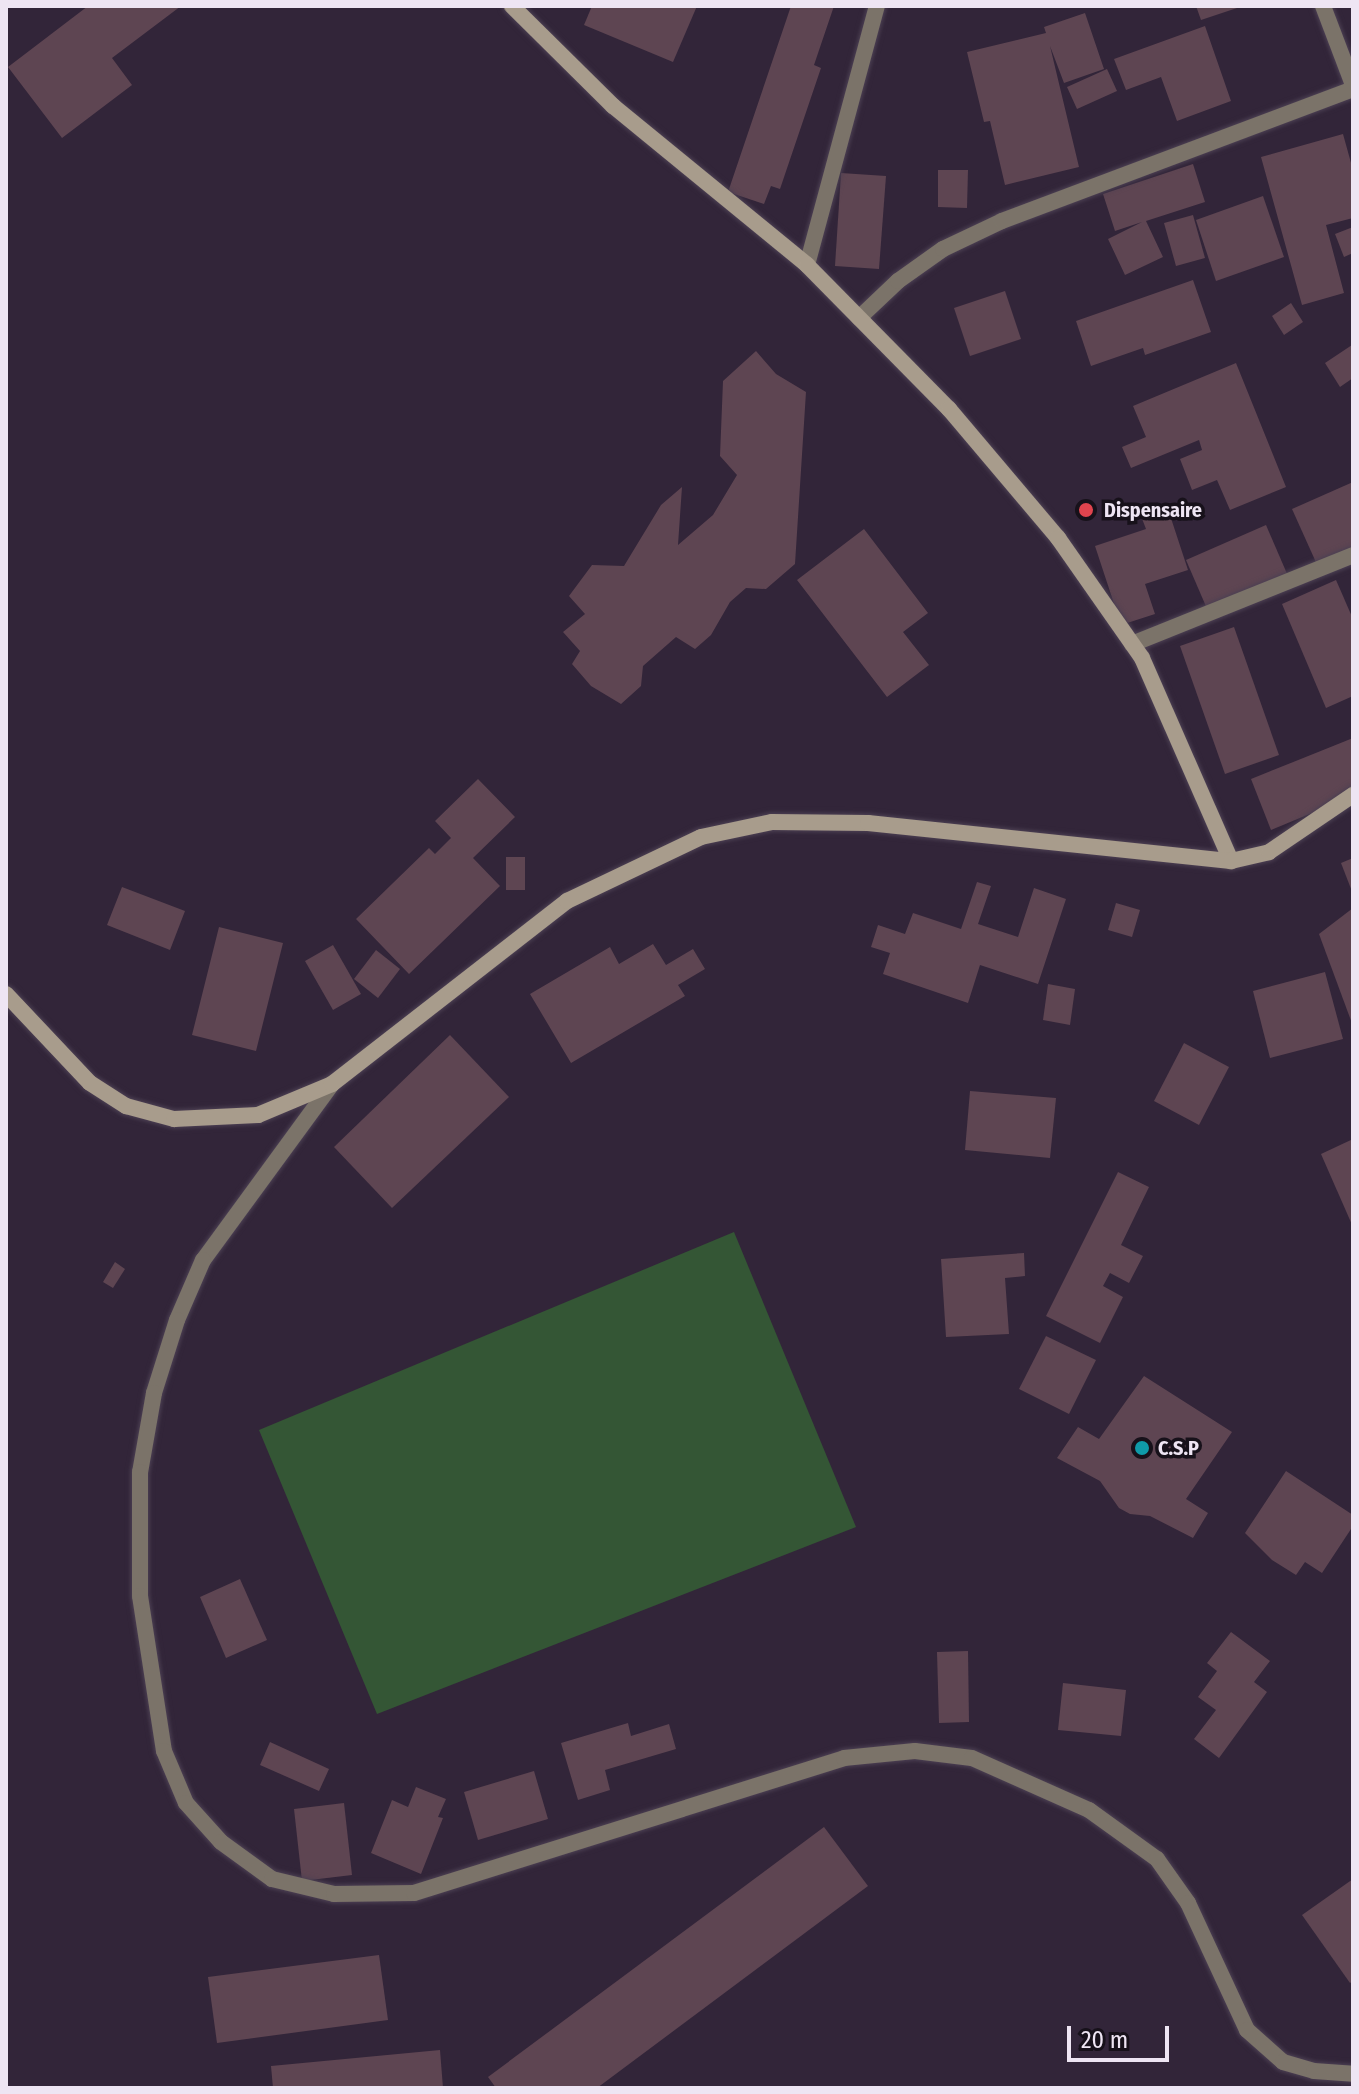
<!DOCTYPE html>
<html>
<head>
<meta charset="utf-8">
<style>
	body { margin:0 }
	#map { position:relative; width:1359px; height:2094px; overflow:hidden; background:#322539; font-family:"Fira Sans Condensed",sans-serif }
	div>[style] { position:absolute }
	.green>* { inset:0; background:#345635 }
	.building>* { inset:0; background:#5e4552 }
	.roads { filter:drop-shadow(0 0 2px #4c4053) drop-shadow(0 0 2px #4c4053) }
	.street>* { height:16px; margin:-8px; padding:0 8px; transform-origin:8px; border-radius:8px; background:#7b7369 }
	.secondary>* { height:16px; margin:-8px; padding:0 8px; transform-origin:8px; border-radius:8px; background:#a89c8c }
	.dots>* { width:22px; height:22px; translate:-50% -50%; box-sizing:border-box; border:4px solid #17111a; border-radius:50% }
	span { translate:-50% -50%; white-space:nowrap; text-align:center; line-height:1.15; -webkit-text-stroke:7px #17111a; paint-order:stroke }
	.poi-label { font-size:20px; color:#eee5f3; font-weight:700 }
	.left { translate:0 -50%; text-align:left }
	.frame { position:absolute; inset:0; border:8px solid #eee5f3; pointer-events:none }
	.scale { position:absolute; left:1067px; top:2026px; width:102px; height:36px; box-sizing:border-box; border:4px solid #eee5f3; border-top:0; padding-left:10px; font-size:24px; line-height:28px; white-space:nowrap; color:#eee5f3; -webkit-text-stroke:6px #17111a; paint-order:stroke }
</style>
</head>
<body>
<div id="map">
	<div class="green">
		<i style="clip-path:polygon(734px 1232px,856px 1527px,377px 1714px,259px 1430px)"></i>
	</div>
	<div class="building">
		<i style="clip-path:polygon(88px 6px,181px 6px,112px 58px,132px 85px,62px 138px,8px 67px)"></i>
		<i style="clip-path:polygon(592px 6px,697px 6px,673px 62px,584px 25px)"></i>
		<i style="clip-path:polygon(791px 6px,834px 6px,814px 65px,821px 68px,780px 189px,771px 186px,764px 204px,728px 192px)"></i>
		<i style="clip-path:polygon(1196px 6px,1240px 6px,1240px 7px,1201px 20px)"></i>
		<i style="clip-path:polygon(1085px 13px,1104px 69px,1064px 83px,1050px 46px,1079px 167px,1005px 185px,990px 121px,984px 122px,967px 52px,1046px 33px,1044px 27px)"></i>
		<i style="clip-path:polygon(1205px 26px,1231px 101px,1177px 121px,1161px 77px,1126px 90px,1114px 59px)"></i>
		<i style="clip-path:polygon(1107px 69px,1117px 91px,1077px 109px,1067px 87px)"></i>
		<i style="clip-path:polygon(1343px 134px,1353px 170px,1353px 218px,1326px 225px,1344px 293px,1302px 305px,1261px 157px)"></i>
		<i style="clip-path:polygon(1193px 164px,1205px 202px,1146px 221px,1163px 257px,1125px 275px,1108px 239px,1142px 222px,1115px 231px,1103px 194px)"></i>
		<i style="clip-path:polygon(938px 170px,968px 170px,967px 208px,938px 207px)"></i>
		<i style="clip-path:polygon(841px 173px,886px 176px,879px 269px,835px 266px)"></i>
		<i style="clip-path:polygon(1263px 196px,1284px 257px,1216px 281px,1196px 220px)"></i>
		<i style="clip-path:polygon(1193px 215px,1205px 258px,1176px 266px,1164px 223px)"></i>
		<i style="clip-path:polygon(1353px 227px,1353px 253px,1344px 257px,1335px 234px)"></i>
		<i style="clip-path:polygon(1193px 280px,1211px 332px,1145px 355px,1143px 348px,1091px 366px,1076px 321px)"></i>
		<i style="clip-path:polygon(1005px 291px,1021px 339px,970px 356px,954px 308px)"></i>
		<i style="clip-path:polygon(1291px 303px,1303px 322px,1284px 335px,1272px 316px)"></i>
		<i style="clip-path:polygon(1352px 345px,1353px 378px,1340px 387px,1325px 363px)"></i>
		<i style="clip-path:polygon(756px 351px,776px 374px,806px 392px,795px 564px,766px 589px,746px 588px,730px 602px,711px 635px,695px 649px,676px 637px,643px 666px,641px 686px,621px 704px,591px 686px,572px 664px,580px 651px,563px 632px,585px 614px,569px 596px,592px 565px,624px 566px,661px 505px,682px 487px,678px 545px,713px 515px,737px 475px,720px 456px,723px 381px)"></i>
		<i style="clip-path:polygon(1236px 363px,1286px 487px,1230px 510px,1217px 480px,1192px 490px,1180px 459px,1202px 450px,1199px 440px,1131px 468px,1122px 447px,1146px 437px,1133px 406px)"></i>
		<i style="clip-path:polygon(1353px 482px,1353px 554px,1319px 569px,1292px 509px)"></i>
		<i style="clip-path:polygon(1167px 506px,1188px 570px,1145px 584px,1155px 614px,1121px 625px,1095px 546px,1146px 529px,1141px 516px)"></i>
		<i style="clip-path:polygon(1266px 525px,1291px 583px,1211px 618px,1186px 560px)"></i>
		<i style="clip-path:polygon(864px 529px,928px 613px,903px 632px,929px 665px,887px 697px,797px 580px)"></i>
		<i style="clip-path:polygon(1336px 580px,1353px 619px,1353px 696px,1326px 708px,1282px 604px)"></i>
		<i style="clip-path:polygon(1234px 627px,1279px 755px,1225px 774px,1180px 646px)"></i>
		<i style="clip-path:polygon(1353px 738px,1353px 796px,1271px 830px,1251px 779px)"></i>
		<i style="clip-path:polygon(478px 779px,515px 817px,473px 858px,500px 886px,409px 974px,356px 919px,429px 848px,435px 854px,451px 838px,435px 821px)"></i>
		<i style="clip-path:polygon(506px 857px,525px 857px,525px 890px,506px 890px)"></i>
		<i style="clip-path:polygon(1353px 858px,1353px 894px,1341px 863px)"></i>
		<i style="clip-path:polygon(977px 882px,991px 886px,978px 924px,1018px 937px,1034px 888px,1066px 899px,1038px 984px,980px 965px,968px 1003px,883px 974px,890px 953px,871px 947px,878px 925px,905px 934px,913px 913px,961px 929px)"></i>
		<i style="clip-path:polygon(122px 887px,185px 911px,170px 950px,107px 925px)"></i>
		<i style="clip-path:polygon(1116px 903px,1140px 910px,1132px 937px,1108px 930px)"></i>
		<i style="clip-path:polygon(1353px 908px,1353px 1026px,1319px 934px)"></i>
		<i style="clip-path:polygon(219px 927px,283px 943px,256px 1051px,192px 1035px)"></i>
		<i style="clip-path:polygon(653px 944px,666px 965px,693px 949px,705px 969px,678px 985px,685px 996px,571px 1063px,530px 994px,610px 947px,619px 964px)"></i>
		<i style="clip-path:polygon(333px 945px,361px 994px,333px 1010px,305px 961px)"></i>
		<i style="clip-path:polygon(376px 950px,400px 969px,378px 998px,354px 979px)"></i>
		<i style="clip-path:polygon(1325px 972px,1343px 1039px,1270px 1058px,1253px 991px)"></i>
		<i style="clip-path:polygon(1048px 984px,1075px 989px,1070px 1025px,1043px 1020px)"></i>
		<i style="clip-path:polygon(450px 1035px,509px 1097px,392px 1208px,334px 1147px)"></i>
		<i style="clip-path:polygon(1184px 1043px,1229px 1067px,1199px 1125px,1154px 1101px)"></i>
		<i style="clip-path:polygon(970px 1091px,1056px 1098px,1050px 1158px,965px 1150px)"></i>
		<i style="clip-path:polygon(1353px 1139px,1353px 1227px,1321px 1154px)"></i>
		<i style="clip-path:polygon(1118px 1172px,1149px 1187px,1121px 1245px,1143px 1256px,1129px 1283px,1110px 1273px,1103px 1286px,1123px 1297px,1100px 1343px,1046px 1316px)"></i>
		<i style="clip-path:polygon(1024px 1253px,1025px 1276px,1005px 1278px,1009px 1334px,946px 1337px,941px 1259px)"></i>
		<i style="clip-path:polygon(115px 1262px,125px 1269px,113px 1288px,103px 1282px)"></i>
		<i style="clip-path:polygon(1046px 1336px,1096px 1360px,1069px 1414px,1019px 1389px)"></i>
		<i style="clip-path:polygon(1144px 1376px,1232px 1432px,1186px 1499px,1208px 1513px,1193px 1538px,1150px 1516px,1130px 1514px,1119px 1508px,1100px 1481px,1057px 1458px,1078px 1427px,1099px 1439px)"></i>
		<i style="clip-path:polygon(1286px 1471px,1353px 1515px,1353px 1526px,1322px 1573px,1305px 1562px,1296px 1575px,1272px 1560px,1245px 1533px)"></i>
		<i style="clip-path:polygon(240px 1579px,267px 1640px,226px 1658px,200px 1597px)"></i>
		<i style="clip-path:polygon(1231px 1632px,1270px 1661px,1254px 1682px,1267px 1692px,1219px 1758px,1194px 1739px,1216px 1710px,1198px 1697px,1217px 1671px,1207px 1663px)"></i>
		<i style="clip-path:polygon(968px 1651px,969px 1722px,939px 1723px,937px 1652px)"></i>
		<i style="clip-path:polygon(1063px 1683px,1126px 1690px,1121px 1736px,1058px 1730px)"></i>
		<i style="clip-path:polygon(628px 1723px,631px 1736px,669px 1724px,676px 1749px,605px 1770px,610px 1790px,578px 1800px,561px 1743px)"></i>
		<i style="clip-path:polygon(270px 1742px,329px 1769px,319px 1791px,260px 1765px)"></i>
		<i style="clip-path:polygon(534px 1771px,548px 1819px,478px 1840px,464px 1792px)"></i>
		<i style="clip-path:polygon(416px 1787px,446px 1799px,438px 1817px,443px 1818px,421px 1874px,371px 1853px,392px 1800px,408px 1807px)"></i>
		<i style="clip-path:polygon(344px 1803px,352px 1875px,302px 1881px,294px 1809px)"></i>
		<i style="clip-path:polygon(824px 1827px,868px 1886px,597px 2088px,496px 2088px,488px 2077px)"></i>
		<i style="clip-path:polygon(1353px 1879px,1353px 1981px,1350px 1983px,1302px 1915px)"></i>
		<i style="clip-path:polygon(379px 1955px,388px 2020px,217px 2043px,208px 1977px)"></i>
		<i style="clip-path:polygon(440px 2050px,443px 2088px,273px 2088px,271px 2066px)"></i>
	</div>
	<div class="roads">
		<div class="street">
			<i style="left:1323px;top:6px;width:85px;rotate:69.2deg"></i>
			<i style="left:807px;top:265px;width:268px;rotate:-74.9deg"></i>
			<i style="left:859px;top:318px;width:54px;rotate:-43.5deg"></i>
			<i style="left:898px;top:281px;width:55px;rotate:-35.4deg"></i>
			<i style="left:943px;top:249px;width:65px;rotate:-25.4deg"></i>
			<i style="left:1002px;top:221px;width:375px;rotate:-20.6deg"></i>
			<i style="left:1132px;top:644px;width:238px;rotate:-21.9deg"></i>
			<i style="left:332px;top:1084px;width:218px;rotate:126.2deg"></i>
			<i style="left:203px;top:1260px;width:65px;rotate:113.4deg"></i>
			<i style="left:177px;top:1320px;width:77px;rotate:107.5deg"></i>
			<i style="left:154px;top:1393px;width:80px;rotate:100deg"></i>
			<i style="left:140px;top:1472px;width:124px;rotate:90deg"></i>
			<i style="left:140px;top:1596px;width:157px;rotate:81.2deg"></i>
			<i style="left:164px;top:1751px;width:56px;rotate:67.1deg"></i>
			<i style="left:186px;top:1803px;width:52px;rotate:48.1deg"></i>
			<i style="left:221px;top:1842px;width:63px;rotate:36deg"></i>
			<i style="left:272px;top:1879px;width:64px;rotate:13.6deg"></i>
			<i style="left:334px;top:1894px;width:80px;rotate:-0.7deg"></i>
			<i style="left:414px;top:1893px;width:451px;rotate:-17.4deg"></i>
			<i style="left:844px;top:1758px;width:71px;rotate:-5.6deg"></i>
			<i style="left:915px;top:1751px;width:57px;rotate:7deg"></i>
			<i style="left:972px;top:1758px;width:128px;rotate:24deg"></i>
			<i style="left:1089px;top:1810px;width:84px;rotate:35.8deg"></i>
			<i style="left:1157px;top:1859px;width:54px;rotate:54.8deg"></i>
			<i style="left:1188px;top:1903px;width:140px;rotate:65.1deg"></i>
			<i style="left:1247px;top:2030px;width:48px;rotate:41.6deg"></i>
			<i style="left:1283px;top:2062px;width:32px;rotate:16deg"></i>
			<i style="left:1314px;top:2071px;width:39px;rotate:4deg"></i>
		</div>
		<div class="secondary">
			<i style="left:512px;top:6px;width:142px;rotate:44.7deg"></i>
			<i style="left:613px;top:106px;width:251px;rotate:39.3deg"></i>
			<i style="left:807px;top:265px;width:202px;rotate:45.4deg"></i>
			<i style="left:949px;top:409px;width:169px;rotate:49.8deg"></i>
			<i style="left:1058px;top:538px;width:146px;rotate:55deg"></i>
			<i style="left:1142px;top:658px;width:222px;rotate:66.3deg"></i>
			<i style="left:6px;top:994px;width:122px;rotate:46.7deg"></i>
			<i style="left:90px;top:1083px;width:43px;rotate:32.6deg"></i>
			<i style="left:126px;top:1106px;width:50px;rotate:15.2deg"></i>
			<i style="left:174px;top:1119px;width:84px;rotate:-2.7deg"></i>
			<i style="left:258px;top:1115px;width:80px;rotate:-22.7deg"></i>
			<i style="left:332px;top:1084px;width:298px;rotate:-37.9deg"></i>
			<i style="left:567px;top:901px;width:148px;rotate:-25.5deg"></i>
			<i style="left:701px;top:837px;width:73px;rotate:-11.9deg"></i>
			<i style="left:772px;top:822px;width:96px;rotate:0.6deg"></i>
			<i style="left:868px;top:823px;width:365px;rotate:6deg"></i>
			<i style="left:1231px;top:861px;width:39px;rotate:-13deg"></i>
			<i style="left:1269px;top:852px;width:102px;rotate:-34.2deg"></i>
		</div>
	</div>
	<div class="dots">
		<i style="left:1086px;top:510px;background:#e0444e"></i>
		<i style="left:1142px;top:1448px;background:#0f9aa8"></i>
	</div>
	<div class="poi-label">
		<span class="left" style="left:1104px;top:510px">Dispensaire</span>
		<span class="left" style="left:1158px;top:1448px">C.S.P</span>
	</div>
	<div class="frame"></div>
	<div class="scale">20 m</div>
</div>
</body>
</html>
